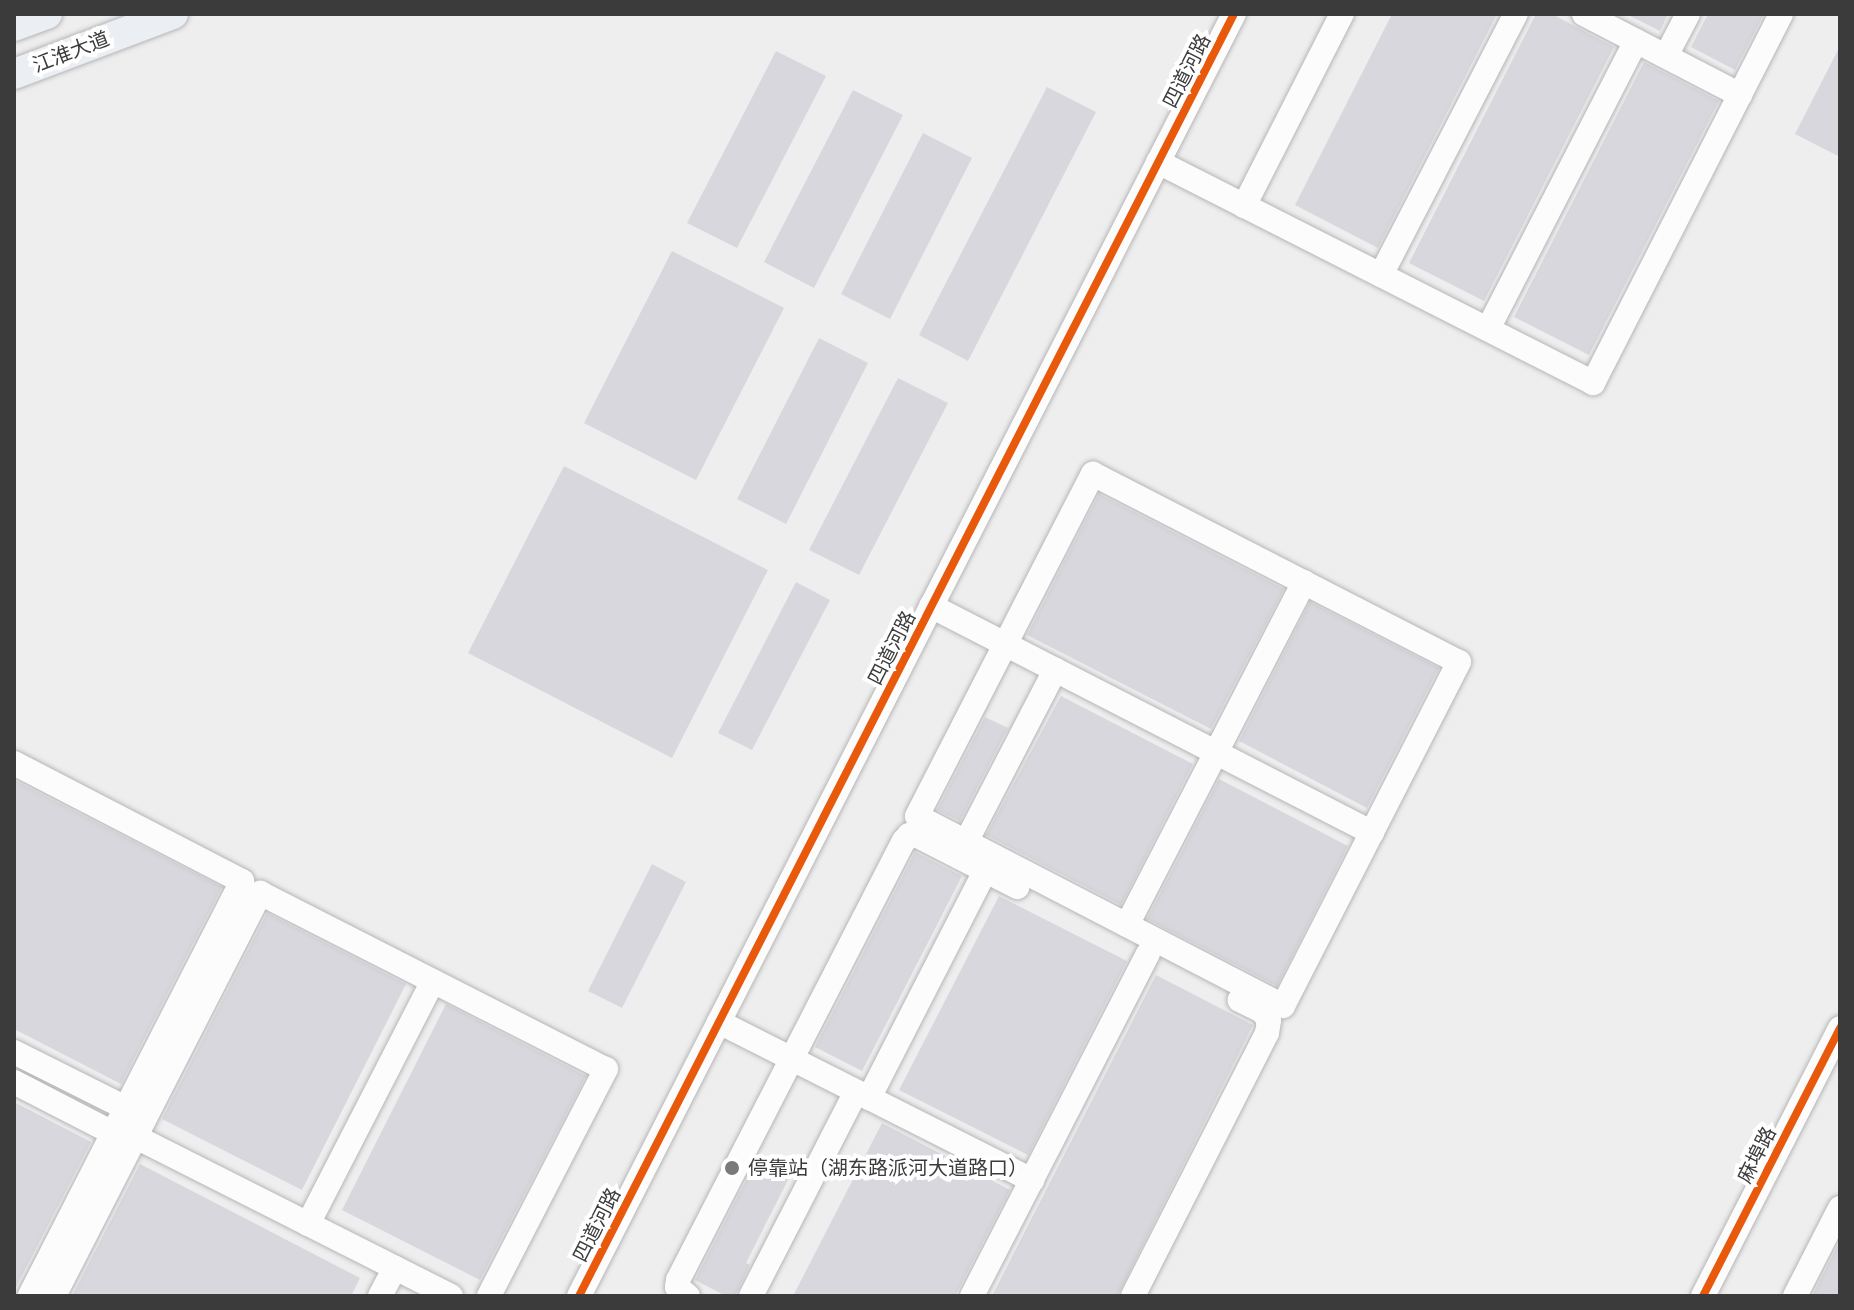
<!DOCTYPE html>
<html>
<head>
<meta charset="utf-8">
<style>
	body { margin:0 }
	#map { position:relative; width:1854px; height:1310px; overflow:hidden; background:#eeeeef; font-family:"DM Sans","Noto Sans SC",sans-serif }
	div>[style] { position:absolute }
	.building>* { inset:0; background:#d9d7de }
	.roads { filter:drop-shadow(0 0 2px #b6b6b7) drop-shadow(0 0 2px #b6b6b7) }
	.minor>* { height:24px; margin:-12px; padding:0 12px; transform-origin:12px; border-radius:12px; background:#fcfcfd }
	.major>* { height:30px; margin:-15px; padding:0 15px; transform-origin:15px; border-radius:15px; background:#ebeff4 }
	.cycleway>* { height:8px; margin:-4px; padding:0 4px; transform-origin:4px; border-radius:4px; background:#e8590c }
	.dots>* { width:22px; height:22px; translate:-50% -50%; box-sizing:border-box; border:4px solid #fff; border-radius:50% }
	span { translate:-50% -50%; white-space:nowrap; text-align:center; line-height:1.15; -webkit-text-stroke:8px #fff; paint-order:stroke }
	.street-label { font-size:20px; color:#3b3b3c }
	.poi-label { font-size:20px; color:#3b3b3c }
	.left { translate:0 -50%; text-align:left }
	.frame { position:absolute; inset:0; border:16px solid #3b3b3c; pointer-events:none }
</style>
</head>
<body>
<div id="map">
	<div class="building">
		<i style="clip-path:polygon(1392px 14px,1497px 14px,1378px 248px,1295px 205px)"></i>
		<i style="clip-path:polygon(1536px 14px,1552px 14px,1614px 47px,1484px 301px,1409px 263px)"></i>
		<i style="clip-path:polygon(1626px 14px,1668px 14px,1660px 31px)"></i>
		<i style="clip-path:polygon(1708px 14px,1764px 14px,1735px 70px,1691px 47px)"></i>
		<i style="clip-path:polygon(1840px 46px,1840px 157px,1795px 134px)"></i>
		<i style="clip-path:polygon(776px 51px,826px 76px,737px 248px,687px 223px)"></i>
		<i style="clip-path:polygon(1644px 62px,1719px 101px,1589px 355px,1514px 317px)"></i>
		<i style="clip-path:polygon(1047px 87px,1096px 112px,968px 361px,919px 335px)"></i>
		<i style="clip-path:polygon(853px 90px,903px 115px,814px 288px,764px 262px)"></i>
		<i style="clip-path:polygon(923px 133px,972px 158px,890px 319px,841px 294px)"></i>
		<i style="clip-path:polygon(672px 251px,784px 308px,696px 480px,584px 423px)"></i>
		<i style="clip-path:polygon(819px 338px,868px 363px,786px 524px,737px 499px)"></i>
		<i style="clip-path:polygon(898px 378px,948px 403px,859px 575px,809px 550px)"></i>
		<i style="clip-path:polygon(564px 466px,768px 570px,672px 758px,468px 653px)"></i>
		<i style="clip-path:polygon(1099px 494px,1284px 589px,1211px 729px,1027px 635px)"></i>
		<i style="clip-path:polygon(796px 582px,830px 600px,752px 750px,718px 733px)"></i>
		<i style="clip-path:polygon(1310px 602px,1439px 668px,1367px 808px,1239px 741px)"></i>
		<i style="clip-path:polygon(1061px 696px,1193px 764px,1121px 905px,986px 835px)"></i>
		<i style="clip-path:polygon(985px 717px,1008px 728px,960px 821px,937px 810px)"></i>
		<i style="clip-path:polygon(1219px 779px,1348px 846px,1277px 986px,1147px 919px)"></i>
		<i style="clip-path:polygon(14px 780px,222px 887px,121px 1084px,14px 1029px)"></i>
		<i style="clip-path:polygon(915px 852px,962px 876px,862px 1071px,815px 1047px)"></i>
		<i style="clip-path:polygon(652px 864px,686px 882px,622px 1008px,588px 991px)"></i>
		<i style="clip-path:polygon(999px 896px,1127px 961px,1028px 1155px,899px 1090px)"></i>
		<i style="clip-path:polygon(267px 913px,406px 984px,302px 1190px,162px 1119px)"></i>
		<i style="clip-path:polygon(1156px 975px,1253px 1025px,1118px 1295px,992px 1296px)"></i>
		<i style="clip-path:polygon(446px 1004px,586px 1076px,480px 1280px,342px 1210px)"></i>
		<i style="clip-path:polygon(14px 1102px,91px 1142px,14px 1291px)"></i>
		<i style="clip-path:polygon(882px 1123px,1010px 1190px,955px 1296px,793px 1296px)"></i>
		<i style="clip-path:polygon(756px 1161px,789px 1178px,746px 1263px,750px 1265px,735px 1296px,726px 1296px,695px 1280px)"></i>
		<i style="clip-path:polygon(140px 1164px,360px 1278px,351px 1296px,72px 1296px)"></i>
		<i style="clip-path:polygon(1840px 1241px,1840px 1296px,1812px 1296px)"></i>
	</div>
	<div class="roads">
		<div class="minor">
			<i style="left:1584px;top:14px;width:176px;rotate:27.4deg"></i>
			<i style="left:1666px;top:56px;width:47px;rotate:-62.4deg"></i>
			<i style="left:1158px;top:162px;width:488px;rotate:26.9deg"></i>
			<i style="left:1593px;top:383px;width:414px;rotate:-63deg"></i>
			<i style="left:1244px;top:206px;width:216px;rotate:-63deg"></i>
			<i style="left:1381px;top:275px;width:294px;rotate:-62.7deg"></i>
			<i style="left:1488px;top:329px;width:324px;rotate:-62.8deg"></i>
			<i style="left:1093px;top:474px;width:411px;rotate:27.2deg"></i>
			<i style="left:1459px;top:662px;width:386px;rotate:117.1deg"></i>
			<i style="left:1283px;top:1006px;width:412px;rotate:-152.6deg"></i>
			<i style="left:917px;top:816px;width:385px;rotate:-62.8deg"></i>
			<i style="left:931px;top:606px;width:496px;rotate:27.2deg"></i>
			<i style="left:14px;top:763px;width:257px;rotate:27.4deg"></i>
			<i style="left:242px;top:881px;width:466px;rotate:117.1deg"></i>
			<i style="left:966px;top:842px;width:194px;rotate:-62.6deg"></i>
			<i style="left:1127px;top:925px;width:386px;rotate:-62.7deg"></i>
			<i style="left:719px;top:1022px;width:351px;rotate:26.8deg"></i>
			<i style="left:14px;top:1052px;width:125px;rotate:26.6deg"></i>
			<i style="left:14px;top:1082px;width:111px;rotate:27.3deg"></i>
			<i style="left:869px;top:1098px;width:255px;rotate:-62.9deg"></i>
			<i style="left:136px;top:1137px;width:353px;rotate:26.8deg"></i>
			<i style="left:308px;top:1224px;width:273px;rotate:-62.8deg"></i>
			<i style="left:54px;top:1296px;width:453px;rotate:-62.9deg"></i>
			<i style="left:260px;top:893px;width:388px;rotate:27deg"></i>
			<i style="left:606px;top:1069px;width:255px;rotate:117.3deg"></i>
			<i style="left:380px;top:1296px;width:32px;rotate:-62deg"></i>
			<i style="left:579px;top:1296px;width:1440px;rotate:-62.94deg"></i>
			<i style="left:688px;top:1296px;width:14px;rotate:-141deg"></i>
			<i style="left:677px;top:1287px;width:7px;rotate:-82deg"></i>
			<i style="left:678px;top:1280px;width:494px;rotate:-62.8deg"></i>
			<i style="left:904px;top:841px;width:8px;rotate:-50deg"></i>
			<i style="left:909px;top:835px;width:7px"></i>
			<i style="left:916px;top:835px;width:114px;rotate:27.2deg"></i>
			<i style="left:751px;top:1296px;width:229px;rotate:-62.8deg"></i>
			<i style="left:972px;top:1296px;width:385px;rotate:-62.8deg"></i>
			<i style="left:1133px;top:1296px;width:295px;rotate:-63deg"></i>
			<i style="left:1267px;top:1033px;width:13px;rotate:-81deg"></i>
			<i style="left:1269px;top:1020px;width:11px;rotate:-128deg"></i>
			<i style="left:1262px;top:1011px;width:25px;rotate:-154deg"></i>
			<i style="left:1703px;top:1296px;width:301px;rotate:-62.9deg"></i>
			<i style="left:1795px;top:1296px;width:99px;rotate:-62.9deg"></i>
		</div>
		<div class="major">
			<i style="left:14px;top:26px;width:35px;rotate:-20deg"></i>
			<i style="left:14px;top:74px;width:170px;rotate:-20.7deg"></i>
		</div>
	</div>
	<div class="cycleway">
		<i style="left:579px;top:1296px;width:1440px;rotate:-62.94deg"></i>
		<i style="left:1703px;top:1296px;width:301px;rotate:-62.9deg"></i>
	</div>
	<div class="dots">
		<i style="left:732px;top:1168px;background:#7a7a7b"></i>
	</div>
	<div class="street-label">
		<span style="left:71px;top:52px;rotate:-21deg">江淮大道</span>
		<span style="left:1187px;top:71px;rotate:-63deg">四道河路</span>
		<span style="left:892px;top:648px;rotate:-63deg">四道河路</span>
		<span style="left:1757px;top:1155px;rotate:-63deg">麻埠路</span>
		<span style="left:597px;top:1225px;rotate:-63deg">四道河路</span>
	</div>
	<div class="poi-label">
		<span class="left" style="left:748px;top:1168px">停靠站（湖东路派河大道路口）</span>
	</div>
	<div class="frame"></div>
</div>
</body>
</html>
